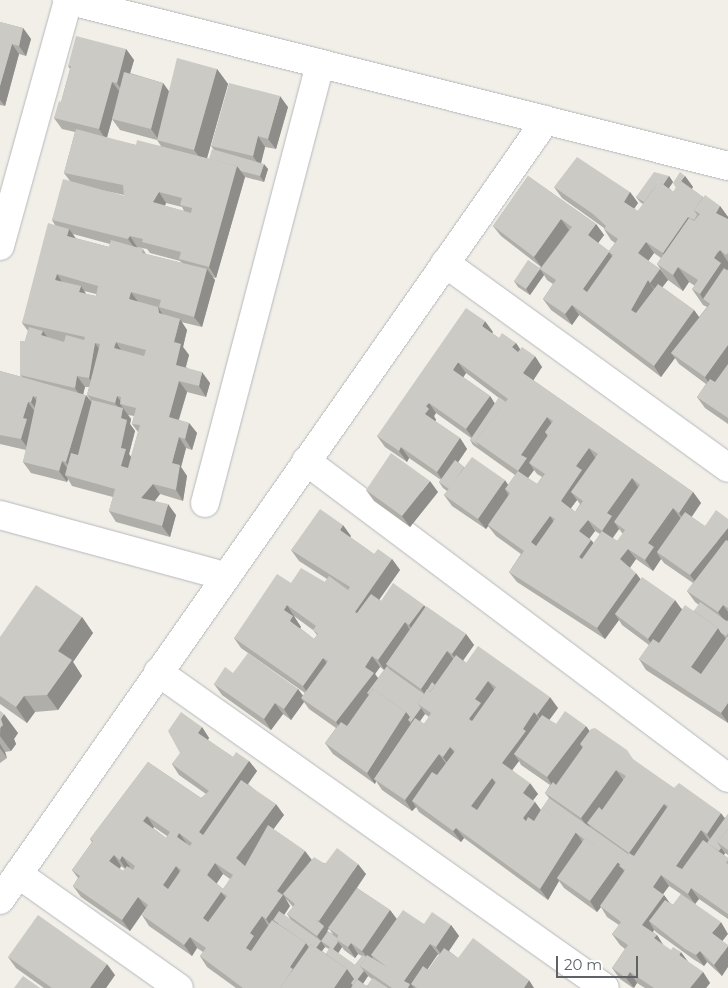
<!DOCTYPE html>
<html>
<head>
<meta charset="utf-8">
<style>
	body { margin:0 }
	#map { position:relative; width:728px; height:988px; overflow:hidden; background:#f1efe8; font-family:Montserrat,sans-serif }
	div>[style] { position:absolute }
	.roads { filter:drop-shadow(0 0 1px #b5b8bc) drop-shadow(0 0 1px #b5b8bc) }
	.minor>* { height:28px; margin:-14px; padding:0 14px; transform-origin:14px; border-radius:14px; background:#fff }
	.wall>* { inset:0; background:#afaea9 }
	.shaded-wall>* { inset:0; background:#8f8d8a }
	.building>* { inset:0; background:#cccac5 }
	span { translate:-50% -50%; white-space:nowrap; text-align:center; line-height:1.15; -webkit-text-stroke:4px #fff; paint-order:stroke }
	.scale { position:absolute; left:556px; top:956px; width:82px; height:22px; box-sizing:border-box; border:2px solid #5f6368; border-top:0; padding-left:6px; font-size:15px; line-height:18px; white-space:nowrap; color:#5f6368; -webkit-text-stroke:4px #fff; paint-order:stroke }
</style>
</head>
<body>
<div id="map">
	<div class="roads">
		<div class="minor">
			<i style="left:67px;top:0;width:682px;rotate:14.1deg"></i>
			<i style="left:0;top:246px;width:255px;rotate:-74.5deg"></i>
			<i style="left:445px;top:263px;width:349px;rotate:35.9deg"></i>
			<i style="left:306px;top:461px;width:528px;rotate:36.91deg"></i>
			<i style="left:205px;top:503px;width:454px;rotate:-75.3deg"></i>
			<i style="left:0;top:515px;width:233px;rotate:15.2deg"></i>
			<i style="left:158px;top:672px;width:547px;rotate:35.26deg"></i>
			<i style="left:18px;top:874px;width:197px;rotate:35.3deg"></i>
			<i style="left:0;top:900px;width:952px;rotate:-55.01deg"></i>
		</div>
	</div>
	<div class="wall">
		<i style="clip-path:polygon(0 22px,23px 28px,31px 39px,26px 56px,19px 54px,5px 106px,0 105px)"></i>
		<i style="clip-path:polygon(evenodd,126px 49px,134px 60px,130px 73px,163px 83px,169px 92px,217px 69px,228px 84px,207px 158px,209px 159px,214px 150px,211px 146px,288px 107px,276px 149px,265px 147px,261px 163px,268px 169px,264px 182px,245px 177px,216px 278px,212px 277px,215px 280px,202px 327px,181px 322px,187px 330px,183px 347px,189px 355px,186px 367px,210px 383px,206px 397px,187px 392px,179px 420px,189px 423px,197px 433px,192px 450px,186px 448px,181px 467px,187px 476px,183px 501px,160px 494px,155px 501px,176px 515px,170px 537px,116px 522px,109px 511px,113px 497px,72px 486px,68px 479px,67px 482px,31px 473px,23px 462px,26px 450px,0 444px,0 371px,22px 377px,20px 375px,25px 341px,28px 331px,22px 323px,55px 225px,52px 220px,70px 181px,64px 173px,75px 132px,62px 129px,54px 118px,61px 102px,70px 69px,68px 66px,126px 49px,112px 119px,120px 130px,157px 140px,161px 146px,136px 145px,107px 138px,112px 119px,126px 49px,102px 190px,124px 195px,124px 196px,102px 190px,126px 49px,166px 203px,182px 207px,184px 211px,165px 206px,166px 203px,126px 49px,73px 234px,110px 244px,109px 247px,75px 238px,73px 234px,126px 49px,137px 247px,147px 249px,150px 253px,180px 261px,182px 263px,146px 254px,143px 249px,137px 247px,126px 49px,84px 291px,96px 294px,96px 296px,86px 294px,84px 291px,126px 49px,85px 387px,89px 387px,87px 395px,92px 402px,83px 394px,85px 387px,126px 49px,128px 415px,134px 416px,132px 424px,138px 432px,131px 457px,129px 454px,135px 431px,130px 424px,131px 419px,128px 415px)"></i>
		<i style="clip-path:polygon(evenodd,528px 176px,596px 224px,604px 235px,598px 243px,609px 251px,615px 243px,611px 240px,604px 229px,604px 228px,562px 198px,554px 187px,630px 192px,638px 203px,634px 209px,638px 211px,643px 204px,640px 202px,636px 197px,669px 176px,673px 182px,669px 188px,673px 192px,685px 176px,693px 187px,692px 189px,703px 197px,720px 206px,728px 217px,728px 269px,727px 270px,728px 271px,728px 424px,705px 408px,697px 397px,706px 384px,679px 364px,675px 358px,661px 377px,579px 315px,572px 325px,551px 310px,543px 299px,553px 284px,547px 280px,544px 275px,530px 295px,518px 287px,514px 281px,541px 267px,501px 236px,493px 226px,528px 176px,654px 253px,661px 258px,657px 264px,668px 280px,683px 291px,689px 282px,695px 286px,692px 289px,703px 305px,707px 307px,699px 317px,694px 310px,662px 287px,668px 280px,660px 269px,648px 261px,654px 253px)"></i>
		<i style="clip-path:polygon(evenodd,493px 332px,492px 333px,499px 338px,516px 343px,520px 349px,542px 367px,533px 380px,693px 492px,701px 503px,691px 517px,705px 526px,728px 519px,728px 620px,727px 621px,728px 622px,728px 723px,646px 670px,639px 659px,649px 645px,622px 625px,619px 620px,605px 639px,517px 582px,509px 572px,521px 554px,496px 536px,488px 526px,486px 529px,452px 506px,444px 495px,447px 491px,443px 488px,439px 482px,441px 480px,409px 458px,407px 462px,385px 447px,377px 436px,493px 332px,466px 373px,499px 398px,495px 404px,490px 396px,463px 377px,466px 373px,493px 332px,436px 413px,471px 438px,470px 440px,473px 445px,515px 475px,508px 485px,464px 467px,458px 462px,467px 449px,460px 438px,435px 421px,436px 420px,434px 416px,436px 413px,493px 332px,534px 470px,537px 474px,542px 477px,537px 484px,528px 478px,534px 470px,493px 332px,577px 500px,580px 504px,575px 512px,571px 508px,577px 500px,493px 332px,619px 529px,623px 534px,617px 541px,613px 538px,619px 529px,493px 332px,595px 531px,600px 534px,594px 543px,589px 538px,595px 531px,493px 332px,636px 559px,653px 571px,661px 559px,664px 563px,693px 583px,687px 591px,695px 602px,699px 605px,694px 611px,682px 609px,640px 579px,630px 568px,636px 559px)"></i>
		<i style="clip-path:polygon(366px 490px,438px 492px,410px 527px,374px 501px)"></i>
		<i style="clip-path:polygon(evenodd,351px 536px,350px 537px,374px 554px,392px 559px,400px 570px,379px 599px,381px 601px,425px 607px,466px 634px,474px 645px,463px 660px,466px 663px,558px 708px,549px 720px,556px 724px,590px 731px,674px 788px,725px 818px,728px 814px,728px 855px,725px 853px,724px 855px,728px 858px,728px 919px,699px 899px,695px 904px,722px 941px,722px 976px,707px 962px,704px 966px,693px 959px,656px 932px,654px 930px,653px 932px,657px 935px,663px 945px,703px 972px,710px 983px,706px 988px,645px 988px,637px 983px,633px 988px,620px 979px,612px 968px,625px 949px,620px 945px,612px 934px,619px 925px,607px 917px,601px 907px,597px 912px,564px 888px,559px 881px,548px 900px,464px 838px,461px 842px,419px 812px,416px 807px,412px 811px,382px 790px,376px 781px,375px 784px,333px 754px,325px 743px,336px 728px,309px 709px,304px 702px,291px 720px,283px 714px,271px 730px,222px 695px,214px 684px,233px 673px,298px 689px,303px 696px,305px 693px,241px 648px,234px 638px,291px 583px,325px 582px,327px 579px,299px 561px,291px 550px,351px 536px,294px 616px,313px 630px,317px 635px,314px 639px,300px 628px,301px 627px,294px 617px,294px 616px,351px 536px,380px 667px,384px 670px,378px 678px,375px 674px,380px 667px,351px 536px,425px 714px,429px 717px,424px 724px,420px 721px,425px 714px,351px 536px,519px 761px,521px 765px,550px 785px,545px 793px,549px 798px,541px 810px,535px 802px,533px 800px,538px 794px,512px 770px,519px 761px,351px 536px,669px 886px,681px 894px,673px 905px,669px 902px,663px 894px,669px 886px)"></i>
		<i style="clip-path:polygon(82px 617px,93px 633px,73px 662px,82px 676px,58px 710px,35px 712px,27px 723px,0 704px,0 637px)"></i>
		<i style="clip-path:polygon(0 711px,18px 733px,14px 739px,16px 744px,11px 751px,5px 752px,7px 758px,0 763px)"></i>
		<i style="clip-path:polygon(evenodd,202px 727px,209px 738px,208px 740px,233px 757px,249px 761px,257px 771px,248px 784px,284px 815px,273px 829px,305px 851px,312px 860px,366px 874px,357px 888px,390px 910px,397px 919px,424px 924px,451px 925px,459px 936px,449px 951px,458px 958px,534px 988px,236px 988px,207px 967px,200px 956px,203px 952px,197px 948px,192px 956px,149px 926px,142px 915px,146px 909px,146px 908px,130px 931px,81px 897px,73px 886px,78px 878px,72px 870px,92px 842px,90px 839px,148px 762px,201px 798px,206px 794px,179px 775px,172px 764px,202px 727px,154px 827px,167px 836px,166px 838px,153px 828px,154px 827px,202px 727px,121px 866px,125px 869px,123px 871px,120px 869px,121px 866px,202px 727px,223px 874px,230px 879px,223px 889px,216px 883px,223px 874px,202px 727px,286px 899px,293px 907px,287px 914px,291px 920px,284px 915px,290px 906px,286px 900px,286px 899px,202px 727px,329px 929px,333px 934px,327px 931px,329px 929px,202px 727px,325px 947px,329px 949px,326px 954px,322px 951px,325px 947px,202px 727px,342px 947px,344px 950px,355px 958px,358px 954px,362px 956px,355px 965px,338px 953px,342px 947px,202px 727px,438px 954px,439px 955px,428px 970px,427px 970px,438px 954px,202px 727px,368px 976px,372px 979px,367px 986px,363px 984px,368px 976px)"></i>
		<i style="clip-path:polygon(8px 957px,115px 975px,106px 988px,44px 988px,16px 968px)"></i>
	</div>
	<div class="shaded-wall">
		<i style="clip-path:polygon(23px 28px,31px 39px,26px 56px,19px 46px)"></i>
		<i style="clip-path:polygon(12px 44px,19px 54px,5px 106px,0 100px,0 86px)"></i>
		<i style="clip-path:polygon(126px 49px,134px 60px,124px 94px,117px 83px)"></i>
		<i style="clip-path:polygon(217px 69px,228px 84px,205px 165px,194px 150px)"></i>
		<i style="clip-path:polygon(112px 82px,120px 92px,106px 140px,99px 129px)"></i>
		<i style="clip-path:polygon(163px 83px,171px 94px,159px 140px,151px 129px)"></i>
		<i style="clip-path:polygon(280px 96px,288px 107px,276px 149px,268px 139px)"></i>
		<i style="clip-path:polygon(258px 136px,265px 147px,260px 167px,253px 156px)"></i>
		<i style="clip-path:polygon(264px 164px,268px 169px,264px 182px,260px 176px)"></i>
		<i style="clip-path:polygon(237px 166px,245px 177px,216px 278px,209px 267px)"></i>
		<i style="clip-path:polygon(669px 176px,673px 182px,653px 211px,649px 206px)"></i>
		<i style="clip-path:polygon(685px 176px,693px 187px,689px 192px,681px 181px)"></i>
		<i style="clip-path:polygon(159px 192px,166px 203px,161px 213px,153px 202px)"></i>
		<i style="clip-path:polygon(630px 192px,638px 203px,631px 213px,624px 202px)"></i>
		<i style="clip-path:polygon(720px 206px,728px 217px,728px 227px,716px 213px)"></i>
		<i style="clip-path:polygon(688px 217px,696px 228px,670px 264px,663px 253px)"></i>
		<i style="clip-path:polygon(561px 219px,569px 230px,542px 268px,534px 257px)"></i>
		<i style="clip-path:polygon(596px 224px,604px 235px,596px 246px,588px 235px)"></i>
		<i style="clip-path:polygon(69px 229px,77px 240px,67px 236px)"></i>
		<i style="clip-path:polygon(130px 236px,137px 247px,136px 250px,128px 239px)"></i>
		<i style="clip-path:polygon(646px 242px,654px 253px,646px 264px,638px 253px)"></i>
		<i style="clip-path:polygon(720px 250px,728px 262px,728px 269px,710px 304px,703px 299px,700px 294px,714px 258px)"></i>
		<i style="clip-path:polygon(609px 252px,616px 263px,590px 300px,583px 289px)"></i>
		<i style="clip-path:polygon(678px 267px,689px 282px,683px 291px,673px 275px)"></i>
		<i style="clip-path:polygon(207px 269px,215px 280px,202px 327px,194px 317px)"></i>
		<i style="clip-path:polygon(540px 269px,544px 275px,530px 295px,526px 289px)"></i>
		<i style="clip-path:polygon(660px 269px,668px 280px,658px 293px,650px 283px)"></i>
		<i style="clip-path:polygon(57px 274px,64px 285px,55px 280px)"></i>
		<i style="clip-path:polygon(648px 280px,655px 291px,639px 321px,631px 310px)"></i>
		<i style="clip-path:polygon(81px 286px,88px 297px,79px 292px)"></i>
		<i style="clip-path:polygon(131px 292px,139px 303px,129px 299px)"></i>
		<i style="clip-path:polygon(572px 305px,579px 315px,572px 325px,565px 314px)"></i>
		<i style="clip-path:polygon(158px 307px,165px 318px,159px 313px)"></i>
		<i style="clip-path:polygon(694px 310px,702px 321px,671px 353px,675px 358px,661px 377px,654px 366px)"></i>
		<i style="clip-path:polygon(180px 319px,187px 330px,183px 347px,189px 355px,183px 376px,176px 365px,174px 342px)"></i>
		<i style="clip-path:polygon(485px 321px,493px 332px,490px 337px,482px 326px)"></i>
		<i style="clip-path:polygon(43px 331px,50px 341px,41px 335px)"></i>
		<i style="clip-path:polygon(116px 342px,123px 353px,114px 348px)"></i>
		<i style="clip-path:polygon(95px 343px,103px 354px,96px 389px,89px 378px)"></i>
		<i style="clip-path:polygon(516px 343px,523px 354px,520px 358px,512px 347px)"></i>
		<i style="clip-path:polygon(728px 345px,728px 366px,712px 388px,705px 377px)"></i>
		<i style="clip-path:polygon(535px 356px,542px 367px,531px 384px,523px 373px)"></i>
		<i style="clip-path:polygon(458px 362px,466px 373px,461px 381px,453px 370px)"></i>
		<i style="clip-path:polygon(202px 372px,210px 383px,206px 397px,199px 386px)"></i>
		<i style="clip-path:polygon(77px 376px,85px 387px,82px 399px,75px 388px)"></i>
		<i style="clip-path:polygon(179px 381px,187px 392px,176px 428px,169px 417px)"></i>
		<i style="clip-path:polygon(86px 395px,94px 405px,73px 473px,66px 462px)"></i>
		<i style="clip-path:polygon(33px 396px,41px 407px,39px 413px,31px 402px)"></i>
		<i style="clip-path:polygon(117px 396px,123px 405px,120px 404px,131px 419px,130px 424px,135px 431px,129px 454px,133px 460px,128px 477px,121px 466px,121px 418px,122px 413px,115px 403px)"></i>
		<i style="clip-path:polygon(490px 396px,497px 407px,474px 440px,466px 429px)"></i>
		<i style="clip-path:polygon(28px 402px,35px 412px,29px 450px,21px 439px,23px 418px)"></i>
		<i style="clip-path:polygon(429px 403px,436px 413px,434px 416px,436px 420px,433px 425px,425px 414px,426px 406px)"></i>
		<i style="clip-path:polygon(547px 417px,555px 428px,545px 432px,548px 437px,530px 464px,534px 470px,525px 482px,518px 471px,521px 455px)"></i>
		<i style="clip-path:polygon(189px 423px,197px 433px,192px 450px,185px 439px)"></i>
		<i style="clip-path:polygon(179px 437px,186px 448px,181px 467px,187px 476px,183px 501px,176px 490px,172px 463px)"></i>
		<i style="clip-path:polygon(460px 438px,467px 449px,444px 483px,437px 472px)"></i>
		<i style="clip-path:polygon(401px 447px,409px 458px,407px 462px,399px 451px)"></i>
		<i style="clip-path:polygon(589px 448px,596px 459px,571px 492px,577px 500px,568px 512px,561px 501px,576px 466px)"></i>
		<i style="clip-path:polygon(62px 461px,70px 472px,65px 475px,68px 479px,67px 482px,59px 471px)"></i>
		<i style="clip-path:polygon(632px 478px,639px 489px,615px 523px,619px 529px,610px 541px,602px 531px,607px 513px)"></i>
		<i style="clip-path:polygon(505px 480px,512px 491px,505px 489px,509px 496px,486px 529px,478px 519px)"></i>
		<i style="clip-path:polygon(430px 481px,438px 492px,410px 527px,402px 516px)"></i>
		<i style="clip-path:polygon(153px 484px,160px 494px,149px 508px,141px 498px)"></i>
		<i style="clip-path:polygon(693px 492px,701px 503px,687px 524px,679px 513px)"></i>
		<i style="clip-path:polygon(168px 504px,176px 515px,170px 537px,162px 526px)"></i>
		<i style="clip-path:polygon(673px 508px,681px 519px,657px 553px,661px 559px,653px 571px,645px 560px,648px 543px)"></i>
		<i style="clip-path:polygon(550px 516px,557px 527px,538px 553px,531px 542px)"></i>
		<i style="clip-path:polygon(588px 520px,595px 531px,587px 542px,579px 531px)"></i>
		<i style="clip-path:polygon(343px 525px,351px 536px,347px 541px,340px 530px)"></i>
		<i style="clip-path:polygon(728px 528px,728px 548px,698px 586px,690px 575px)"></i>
		<i style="clip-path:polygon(591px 540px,599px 551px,587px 568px,579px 557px)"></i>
		<i style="clip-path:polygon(628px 549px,636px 559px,628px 570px,620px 559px)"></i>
		<i style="clip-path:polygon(392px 559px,400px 570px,363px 623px,355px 612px)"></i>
		<i style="clip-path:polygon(636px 573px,644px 584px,615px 614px,619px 620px,605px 639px,597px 628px)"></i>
		<i style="clip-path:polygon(675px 600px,683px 611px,656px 649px,648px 639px)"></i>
		<i style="clip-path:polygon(287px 605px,301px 627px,297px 632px,290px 621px,284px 610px)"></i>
		<i style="clip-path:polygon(424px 605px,431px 616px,416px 636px,409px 625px)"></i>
		<i style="clip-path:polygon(723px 605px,728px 612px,728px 620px,726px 623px,718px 612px)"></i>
		<i style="clip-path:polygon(82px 617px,93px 633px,73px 662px,82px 676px,58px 710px,47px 695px,58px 651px)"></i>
		<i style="clip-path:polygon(405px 622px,412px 633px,386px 664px,388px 667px,385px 671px,378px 660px)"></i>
		<i style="clip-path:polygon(718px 628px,726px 639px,699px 678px,691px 667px)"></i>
		<i style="clip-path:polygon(466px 634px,474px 645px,460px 665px,452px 654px)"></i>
		<i style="clip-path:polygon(447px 651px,455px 661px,428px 699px,421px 689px)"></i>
		<i style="clip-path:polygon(372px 656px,380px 667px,375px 674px,382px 684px,367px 693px,371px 698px,344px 733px,336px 722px,365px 667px)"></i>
		<i style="clip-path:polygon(323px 658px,330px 668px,310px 697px,303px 686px)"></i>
		<i style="clip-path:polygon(488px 681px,496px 692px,477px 730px,469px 719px,475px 699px)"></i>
		<i style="clip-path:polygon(298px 689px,306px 700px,301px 698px,304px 702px,291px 720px,284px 709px)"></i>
		<i style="clip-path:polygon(24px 696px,35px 712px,27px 723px,16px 707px)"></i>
		<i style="clip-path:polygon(550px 697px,558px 708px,545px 726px,537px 715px)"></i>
		<i style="clip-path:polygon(275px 703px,283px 714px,271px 730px,264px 719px)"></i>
		<i style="clip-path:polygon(728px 703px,728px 723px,721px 713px)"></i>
		<i style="clip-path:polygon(421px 708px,425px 714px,415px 728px,411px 722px,408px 720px,412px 725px,374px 779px,376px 781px,375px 784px,367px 773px,406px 712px)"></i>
		<i style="clip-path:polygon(534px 712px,542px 723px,514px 754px,519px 761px,510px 773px,502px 763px,523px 729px)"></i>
		<i style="clip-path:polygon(4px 714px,18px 733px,14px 739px,16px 744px,11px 751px,0 736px,1px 719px)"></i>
		<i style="clip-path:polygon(586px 726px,594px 737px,583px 747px,580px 744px,584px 750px,554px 788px,547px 777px)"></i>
		<i style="clip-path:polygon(202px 727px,209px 738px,205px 744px,198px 733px)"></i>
		<i style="clip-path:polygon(0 744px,5px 752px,7px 758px,0 748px)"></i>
		<i style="clip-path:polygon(450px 747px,458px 758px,450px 768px,443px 757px)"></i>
		<i style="clip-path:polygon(439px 754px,447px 765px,417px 805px,412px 801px,416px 807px,412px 811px,405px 800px)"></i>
		<i style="clip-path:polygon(249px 761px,257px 771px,207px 843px,199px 832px)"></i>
		<i style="clip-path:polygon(616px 770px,624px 781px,591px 826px,587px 823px,590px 827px,589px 829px,581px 818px)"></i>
		<i style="clip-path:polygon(492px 778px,499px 789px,479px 817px,471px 806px)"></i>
		<i style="clip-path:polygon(530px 783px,538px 794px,530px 804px,523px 793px)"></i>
		<i style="clip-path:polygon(535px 802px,542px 812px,531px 829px,523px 818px)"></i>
		<i style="clip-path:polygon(276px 804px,284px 815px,244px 869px,236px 858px)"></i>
		<i style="clip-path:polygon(664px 804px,672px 815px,636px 863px,629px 853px)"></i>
		<i style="clip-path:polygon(721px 813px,728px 823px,714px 845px,707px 834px)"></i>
		<i style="clip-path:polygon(147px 816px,154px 827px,150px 832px,143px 821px)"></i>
		<i style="clip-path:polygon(456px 828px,464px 838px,461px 842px,453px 831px)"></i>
		<i style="clip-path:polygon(701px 830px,709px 841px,684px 876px,676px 866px)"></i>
		<i style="clip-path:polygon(576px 832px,583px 843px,557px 878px,559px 881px,548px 900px,540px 889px)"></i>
		<i style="clip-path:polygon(179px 833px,187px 844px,177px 837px)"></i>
		<i style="clip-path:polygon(721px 848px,725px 853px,721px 859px,717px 853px)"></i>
		<i style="clip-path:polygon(305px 851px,313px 862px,283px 894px,290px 906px,274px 930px,266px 919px,277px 891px)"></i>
		<i style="clip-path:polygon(114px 855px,121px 866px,117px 872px,109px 861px)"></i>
		<i style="clip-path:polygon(122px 856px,130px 867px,127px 871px,120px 860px)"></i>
		<i style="clip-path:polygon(618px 862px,625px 873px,600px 906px,601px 907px,597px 912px,590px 901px)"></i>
		<i style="clip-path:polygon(215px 863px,223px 874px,215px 886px,207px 875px)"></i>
		<i style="clip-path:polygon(358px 864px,366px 874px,327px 931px,332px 937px,321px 941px,317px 936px,324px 927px,319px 921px)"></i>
		<i style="clip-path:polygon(176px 866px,183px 877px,170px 896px,163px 885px)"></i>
		<i style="clip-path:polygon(661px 875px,669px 886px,660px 898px,653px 887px)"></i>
		<i style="clip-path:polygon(691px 888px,699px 899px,695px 904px,688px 894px)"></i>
		<i style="clip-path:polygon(221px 892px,229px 902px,210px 929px,203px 918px)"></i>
		<i style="clip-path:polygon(664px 895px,671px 905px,649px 921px,654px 930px,650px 936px,642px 925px)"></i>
		<i style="clip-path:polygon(138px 897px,146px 908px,130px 931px,122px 920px)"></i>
		<i style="clip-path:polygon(390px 910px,398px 921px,371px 955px,373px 957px,370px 961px,362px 951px)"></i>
		<i style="clip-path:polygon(262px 916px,269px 927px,254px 959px,246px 948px,250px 933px)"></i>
		<i style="clip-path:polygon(721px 922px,728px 934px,720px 944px,712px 933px)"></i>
		<i style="clip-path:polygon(451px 925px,459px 936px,444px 958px,436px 947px)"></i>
		<i style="clip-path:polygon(657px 935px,664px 946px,654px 938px)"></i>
		<i style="clip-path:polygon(190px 937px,197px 948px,192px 956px,184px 945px)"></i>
		<i style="clip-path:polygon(321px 941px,325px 947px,318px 956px,314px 950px)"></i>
		<i style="clip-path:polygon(338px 942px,342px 947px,337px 955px,333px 949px)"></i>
		<i style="clip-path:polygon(306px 943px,313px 954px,295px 988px,290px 967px)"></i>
		<i style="clip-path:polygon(351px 943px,358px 954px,355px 958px,348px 947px)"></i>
		<i style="clip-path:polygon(430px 944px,438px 954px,415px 987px,411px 984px,414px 988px,408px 988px,404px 981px)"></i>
		<i style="clip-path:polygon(728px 946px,728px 967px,722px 976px,714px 965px)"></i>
		<i style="clip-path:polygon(700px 951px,707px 962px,704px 966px,696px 955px)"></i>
		<i style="clip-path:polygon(681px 952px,689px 963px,679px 955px)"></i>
		<i style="clip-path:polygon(107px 964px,115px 975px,106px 988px,90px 988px)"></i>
		<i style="clip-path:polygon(347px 969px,364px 971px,368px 976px,360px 988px,351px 983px,354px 988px,334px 988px)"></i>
		<i style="clip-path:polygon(630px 972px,637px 983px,634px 988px,626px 978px)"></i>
		<i style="clip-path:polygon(703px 972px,710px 983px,706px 988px,690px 988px)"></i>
		<i style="clip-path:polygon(529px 980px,534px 988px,524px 988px)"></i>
	</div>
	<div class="building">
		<i style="clip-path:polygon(0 22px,23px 28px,19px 46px,12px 44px,0 86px)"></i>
		<i style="clip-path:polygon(76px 36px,126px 49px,117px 83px,112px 82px,99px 129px,54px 118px,59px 101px,61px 102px,71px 66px,68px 66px)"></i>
		<i style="clip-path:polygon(177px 58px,217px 69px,194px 150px,157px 140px)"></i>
		<i style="clip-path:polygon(124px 72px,163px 83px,151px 129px,112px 119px)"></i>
		<i style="clip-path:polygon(229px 83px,280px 96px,268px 139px,258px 136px,253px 156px,211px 146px)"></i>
		<i style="clip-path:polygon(evenodd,76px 129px,136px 145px,137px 140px,237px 166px,209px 267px,179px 259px,181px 252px,142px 242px,143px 239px,130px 236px,128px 239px,52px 220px,63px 179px,124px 196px,123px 185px,64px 173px,76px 129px,159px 192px,182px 198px,180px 205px,192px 208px,191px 213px,153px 202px,159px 192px)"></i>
		<i style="clip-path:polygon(212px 149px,264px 164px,260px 176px,241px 171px,237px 166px,209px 159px)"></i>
		<i style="clip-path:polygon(evenodd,577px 157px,630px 192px,624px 202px,638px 211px,659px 181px,673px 192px,676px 188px,673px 183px,680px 172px,685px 176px,681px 181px,703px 197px,694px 210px,697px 215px,694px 220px,688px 217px,663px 253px,646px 242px,638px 253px,660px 269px,650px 283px,648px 280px,631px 310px,636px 313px,658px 284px,694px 310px,654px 366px,572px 305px,565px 314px,543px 299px,556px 280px,540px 269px,572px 227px,561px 219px,534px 257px,493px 226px,528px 176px,596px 224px,588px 235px,609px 251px,618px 239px,604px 229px,606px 226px,593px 214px,554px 187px,577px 157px,609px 252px,613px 255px,587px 292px,583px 289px,609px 252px)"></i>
		<i style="clip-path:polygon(654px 172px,669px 176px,663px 185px,659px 181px,644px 202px,636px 197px)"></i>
		<i style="clip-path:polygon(705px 195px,720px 206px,716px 213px,728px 219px,728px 253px,726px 255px,720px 250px,717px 253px,714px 258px,721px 263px,700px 294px,692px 289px,698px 280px,678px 267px,673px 275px,657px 264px,689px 218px,694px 221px,700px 214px,694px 210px)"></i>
		<i style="clip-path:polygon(evenodd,48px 223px,69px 229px,67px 236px,109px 247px,111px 240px,143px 249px,142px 253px,207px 269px,194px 317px,159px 307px,161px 300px,131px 292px,129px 299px,158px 307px,159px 313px,180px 319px,174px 342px,181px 344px,176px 365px,202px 372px,199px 386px,179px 381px,169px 417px,189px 423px,185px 439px,179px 437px,172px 463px,180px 465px,176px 490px,153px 484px,141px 498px,168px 504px,162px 526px,109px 511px,115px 489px,65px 475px,71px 453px,78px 455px,92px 400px,123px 408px,121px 418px,127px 420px,121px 448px,126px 449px,121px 466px,128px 468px,140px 425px,132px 424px,136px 408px,120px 404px,121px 397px,117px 396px,115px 403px,87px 395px,100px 344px,95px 343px,89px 378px,77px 376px,75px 388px,20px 375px,20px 341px,25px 341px,29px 327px,43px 331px,41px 335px,64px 342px,66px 335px,84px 340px,85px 337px,22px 323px,48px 223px,57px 274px,98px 286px,96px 296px,79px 292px,81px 286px,55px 280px,57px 274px,48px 223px,116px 342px,146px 350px,144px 356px,114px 348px,116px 342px)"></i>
		<i style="clip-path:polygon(528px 260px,540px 268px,540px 269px,526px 289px,514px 281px)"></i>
		<i style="clip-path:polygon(724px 268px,728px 271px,728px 345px,705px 377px,671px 353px,710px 304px,703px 299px)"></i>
		<i style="clip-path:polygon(evenodd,466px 308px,485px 321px,482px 326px,499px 338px,502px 333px,516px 343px,512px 347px,518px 352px,522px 347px,535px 356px,523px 373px,693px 492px,679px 513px,673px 508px,648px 543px,654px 547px,645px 560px,628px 549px,620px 559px,636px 573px,597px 628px,509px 572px,524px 551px,488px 525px,510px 493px,505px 489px,518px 471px,475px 441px,508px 399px,458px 362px,453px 370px,490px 396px,466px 429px,429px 403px,426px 406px,429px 409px,425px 414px,460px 438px,437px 472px,401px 447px,399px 451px,377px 436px,466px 308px,547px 417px,553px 421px,545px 432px,548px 435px,529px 463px,545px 474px,537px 484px,518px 471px,527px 458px,521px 455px,547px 417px,466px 308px,589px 448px,598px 454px,571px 492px,583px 501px,575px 512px,561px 501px,582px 470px,576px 466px,589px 448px,466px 308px,632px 478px,640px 485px,614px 522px,625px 530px,617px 541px,602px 531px,612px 516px,607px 513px,632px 478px,466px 308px,550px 516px,555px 519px,536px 546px,531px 542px,550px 516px,466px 308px,588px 520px,602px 531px,582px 559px,579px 557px,591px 540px,579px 531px,588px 520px)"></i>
		<i style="clip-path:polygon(728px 364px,728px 418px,697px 397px,710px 379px,715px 382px)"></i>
		<i style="clip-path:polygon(0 371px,86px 395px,66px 462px,62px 461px,59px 471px,23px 462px,37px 397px,33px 396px,31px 402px,28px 402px,23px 418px,27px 419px,21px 439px,0 435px)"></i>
		<i style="clip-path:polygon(499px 397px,506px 402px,475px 441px,479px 446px,470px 440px)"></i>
		<i style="clip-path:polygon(391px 453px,430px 481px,402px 516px,366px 490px)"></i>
		<i style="clip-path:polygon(472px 457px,505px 480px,478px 519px,444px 495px)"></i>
		<i style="clip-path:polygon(455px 460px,464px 467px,449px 489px,439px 482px)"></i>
		<i style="clip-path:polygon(evenodd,320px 509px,343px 525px,340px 530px,374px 554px,378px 549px,392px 559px,355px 612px,357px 613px,371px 594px,381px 601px,393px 583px,424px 605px,409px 625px,405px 622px,378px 660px,372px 656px,365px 667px,374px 673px,336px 722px,301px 698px,328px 661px,323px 658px,303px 686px,234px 638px,277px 574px,291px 583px,301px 568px,325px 582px,329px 576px,348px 590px,350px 587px,291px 550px,320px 509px,287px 605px,316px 626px,313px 630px,318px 634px,314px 639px,290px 621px,293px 616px,284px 610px,287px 605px)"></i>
		<i style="clip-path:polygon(716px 510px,728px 519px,728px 528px,690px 575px,657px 552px,685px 512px,705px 526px)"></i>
		<i style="clip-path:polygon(726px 540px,728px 541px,728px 608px,723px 605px,718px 612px,687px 591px)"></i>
		<i style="clip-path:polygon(642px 577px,675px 600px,648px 639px,615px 614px)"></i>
		<i style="clip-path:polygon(36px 585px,82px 617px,58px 651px,72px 660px,47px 695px,24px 696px,16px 707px,0 696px,0 637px)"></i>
		<i style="clip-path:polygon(700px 602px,728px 622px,728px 633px,726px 636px,721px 633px,718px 628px,694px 611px)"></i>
		<i style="clip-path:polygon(685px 605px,718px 628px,691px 667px,701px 674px,727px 637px,728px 637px,728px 703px,721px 713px,639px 659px,653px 639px,659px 643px)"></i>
		<i style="clip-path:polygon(426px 606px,466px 634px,452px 654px,447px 651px,421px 689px,386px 664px)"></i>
		<i style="clip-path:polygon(evenodd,478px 646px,550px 697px,537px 715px,534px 712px,523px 729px,526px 731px,502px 763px,530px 783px,523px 793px,535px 802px,523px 818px,526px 821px,528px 817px,534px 821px,542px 808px,576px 832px,540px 889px,456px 828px,453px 831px,412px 801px,432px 772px,437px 775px,455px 751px,450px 747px,443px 757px,439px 754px,405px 800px,374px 779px,415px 718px,424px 724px,431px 713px,418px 704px,427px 689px,430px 692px,456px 655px,466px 663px,478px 646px,488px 681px,496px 687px,472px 721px,469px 719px,481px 703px,475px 699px,488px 681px,478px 646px,492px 778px,496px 782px,477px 810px,471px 806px,492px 778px)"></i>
		<i style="clip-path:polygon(248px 653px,298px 689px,284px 709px,275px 703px,264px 719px,214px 684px,225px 667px,233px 673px)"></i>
		<i style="clip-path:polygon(387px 666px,389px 669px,424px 694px,418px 704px,421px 708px,411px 722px,408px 720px,410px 717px,406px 712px,373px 689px,369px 694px,367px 693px)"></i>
		<i style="clip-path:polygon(432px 682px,435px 685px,430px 692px,427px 690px)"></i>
		<i style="clip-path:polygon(373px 689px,406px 712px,367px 773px,325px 743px,341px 722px,347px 726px)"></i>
		<i style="clip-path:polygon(0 711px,4px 714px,1px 719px,3px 725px,0 728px)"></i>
		<i style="clip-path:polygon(565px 711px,586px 726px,547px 777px,514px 754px,542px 715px,556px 724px)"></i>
		<i style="clip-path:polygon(evenodd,181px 712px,202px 727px,198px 733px,233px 757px,236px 752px,249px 761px,199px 832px,203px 835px,241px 780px,276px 804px,236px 858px,245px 866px,268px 825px,305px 851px,277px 891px,283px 895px,266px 919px,262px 916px,250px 933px,254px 936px,246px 948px,251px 951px,272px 920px,306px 943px,290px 967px,293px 969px,280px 988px,243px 988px,200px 956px,206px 948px,190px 937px,184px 945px,142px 915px,148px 905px,138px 897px,122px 920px,73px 886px,80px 876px,72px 870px,93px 841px,90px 839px,148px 762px,201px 798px,209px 791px,172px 764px,180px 753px,168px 731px,181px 712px,147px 816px,170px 832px,166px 838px,143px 821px,147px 816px,181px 712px,179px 833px,192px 843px,190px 846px,177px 837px,179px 833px,181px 712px,114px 855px,120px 860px,122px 856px,135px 866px,133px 870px,127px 866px,123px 871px,109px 861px,114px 855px,181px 712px,215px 863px,233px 875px,223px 889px,207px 875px,215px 863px,181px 712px,176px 866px,181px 870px,168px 889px,163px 885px,176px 866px,181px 712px,221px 892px,227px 896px,208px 922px,203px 918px,221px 892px)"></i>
		<i style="clip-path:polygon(evenodd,595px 728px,627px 750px,633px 759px,674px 788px,679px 783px,721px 813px,707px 834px,701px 830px,676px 866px,682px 869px,703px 840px,728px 858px,728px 860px,726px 863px,728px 864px,728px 914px,691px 888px,688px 894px,661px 875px,653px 887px,664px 895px,642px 925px,657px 935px,654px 938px,671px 950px,673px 947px,681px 952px,679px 955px,703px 972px,690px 988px,654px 988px,630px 972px,626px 978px,612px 968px,628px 945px,612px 934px,621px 922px,600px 906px,625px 870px,619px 866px,629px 853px,587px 823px,599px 807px,602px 810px,626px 776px,616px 770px,581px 818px,545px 793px,553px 782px,556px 785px,583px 747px,580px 744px,591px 729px,595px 728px,664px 804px,668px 806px,634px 856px,629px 853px,664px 804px)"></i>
		<i style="clip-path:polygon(549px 798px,628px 854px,621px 865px,585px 838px,584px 839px,542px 808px)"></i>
		<i style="clip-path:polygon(728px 814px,728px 829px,717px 842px,721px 848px,719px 851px,707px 843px)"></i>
		<i style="clip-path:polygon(728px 829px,728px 850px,717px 842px)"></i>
		<i style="clip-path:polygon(585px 838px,618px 862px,590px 901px,557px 878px)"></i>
		<i style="clip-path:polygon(337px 848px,358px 864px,319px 921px,316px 920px,324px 926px,317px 936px,287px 914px,295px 904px,283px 894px,314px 857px,325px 864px)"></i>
		<i style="clip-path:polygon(357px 888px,390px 910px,362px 951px,351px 943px,348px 947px,337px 940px,338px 935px,328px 928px)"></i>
		<i style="clip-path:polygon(681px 894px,721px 922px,712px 933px,728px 945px,728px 946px,714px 965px,700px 951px,696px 955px,685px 949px,649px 921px,665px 900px,673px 905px)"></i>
		<i style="clip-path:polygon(403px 910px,424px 924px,432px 912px,451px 925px,436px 947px,430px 944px,404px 981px,410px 984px,408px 988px,392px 988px,360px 966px,367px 955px,387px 967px,371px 955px)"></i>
		<i style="clip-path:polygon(279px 911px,321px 941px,316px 948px,311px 944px,309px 947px,306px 943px,273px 920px)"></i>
		<i style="clip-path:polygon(38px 915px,107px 964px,90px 988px,52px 988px,8px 957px)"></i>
		<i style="clip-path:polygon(328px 931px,337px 938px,337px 940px,338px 942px,333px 949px,355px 965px,363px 955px,366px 957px,360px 966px,364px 971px,357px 980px,357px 979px,353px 985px,351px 983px,354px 979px,347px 969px,326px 954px,330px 947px,321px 941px)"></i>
		<i style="clip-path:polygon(473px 938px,529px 980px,524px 988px,417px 988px,411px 984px,423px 966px,428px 970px,444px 948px,458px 958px)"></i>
		<i style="clip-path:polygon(311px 944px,347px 969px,334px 988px,280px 988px)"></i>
		<i style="clip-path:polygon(23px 976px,40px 988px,14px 988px)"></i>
		<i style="clip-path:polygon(373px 978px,388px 988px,369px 988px,367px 986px)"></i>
		<i style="clip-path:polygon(357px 979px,369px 988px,351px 988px)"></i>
	</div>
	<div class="scale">20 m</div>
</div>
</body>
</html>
